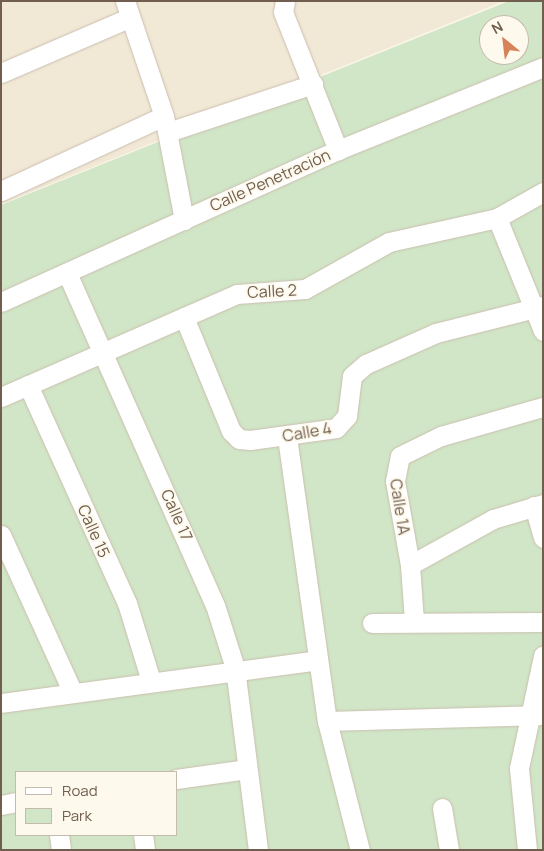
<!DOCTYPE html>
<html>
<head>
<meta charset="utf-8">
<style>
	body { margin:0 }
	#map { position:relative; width:544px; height:851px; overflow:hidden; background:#faf5e7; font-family:Manrope,sans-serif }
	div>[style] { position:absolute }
	.residential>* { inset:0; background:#f1e8d6 }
	.green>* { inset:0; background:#d0e6c7 }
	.roads { filter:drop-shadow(0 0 1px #cbbeae) drop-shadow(0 0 1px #cbbeae) }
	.minor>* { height:19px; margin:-9.5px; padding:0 9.5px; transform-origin:9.5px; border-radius:9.5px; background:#fff }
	span { translate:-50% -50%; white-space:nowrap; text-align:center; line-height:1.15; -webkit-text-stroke:4px #fdf9ed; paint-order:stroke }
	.street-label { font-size:16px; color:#715e4e }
	.frame { position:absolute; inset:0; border:2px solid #715e4e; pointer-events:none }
	.legend { position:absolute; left:15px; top:771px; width:162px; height:65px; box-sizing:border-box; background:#fdf9ed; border:1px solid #c5bbad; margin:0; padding:6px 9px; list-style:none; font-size:15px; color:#715e4e }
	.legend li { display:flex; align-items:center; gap:10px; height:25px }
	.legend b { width:25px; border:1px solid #c5bbad }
	.north { position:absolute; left:479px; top:15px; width:50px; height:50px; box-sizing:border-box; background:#fdf9ed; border:1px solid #c5bbad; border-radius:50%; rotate:331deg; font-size:14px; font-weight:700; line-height:20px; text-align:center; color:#715e4e }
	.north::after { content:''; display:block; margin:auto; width:18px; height:22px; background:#d78359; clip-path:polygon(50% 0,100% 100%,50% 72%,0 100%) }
</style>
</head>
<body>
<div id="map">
	<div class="residential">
		<i style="clip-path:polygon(1px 1px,504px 1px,1px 204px)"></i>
	</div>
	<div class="green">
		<i style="clip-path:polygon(evenodd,509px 1px,543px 1px,543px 850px,1px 850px,1px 205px,509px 1px,489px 25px,519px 25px,519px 55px,489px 55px,489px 25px,509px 1px,16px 772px,176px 772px,176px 835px,16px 835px,16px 772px)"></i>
	</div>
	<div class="roads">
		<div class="minor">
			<i style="left:125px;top:1px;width:121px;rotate:71.3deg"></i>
			<i style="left:164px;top:116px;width:106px;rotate:79.1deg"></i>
			<i style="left:285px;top:1px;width:11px;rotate:100deg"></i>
			<i style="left:283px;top:12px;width:149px;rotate:68.3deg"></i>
			<i style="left:1px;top:73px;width:139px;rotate:-23.3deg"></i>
			<i style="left:168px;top:132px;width:153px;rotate:-18.3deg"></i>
			<i style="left:1px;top:191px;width:179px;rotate:-24.7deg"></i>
			<i style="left:497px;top:218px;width:122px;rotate:67.8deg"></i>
			<i style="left:67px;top:273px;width:363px;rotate:66deg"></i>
			<i style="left:215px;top:605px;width:66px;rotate:72.4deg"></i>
			<i style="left:235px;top:668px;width:183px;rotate:82.8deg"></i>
			<i style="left:1px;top:302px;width:370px;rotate:-24.3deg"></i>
			<i style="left:338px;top:150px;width:221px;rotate:-22deg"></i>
			<i style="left:184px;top:317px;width:123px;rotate:67.6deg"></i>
			<i style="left:231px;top:431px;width:11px;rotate:45deg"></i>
			<i style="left:239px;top:439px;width:11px;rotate:5deg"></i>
			<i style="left:250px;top:440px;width:87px;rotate:-7.9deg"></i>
			<i style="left:336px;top:428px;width:16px;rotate:-47deg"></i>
			<i style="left:347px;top:416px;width:40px;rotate:-82.9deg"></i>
			<i style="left:352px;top:376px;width:18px;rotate:-41deg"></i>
			<i style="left:366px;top:364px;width:77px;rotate:-23.9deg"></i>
			<i style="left:436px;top:333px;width:110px;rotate:-14.2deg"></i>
			<i style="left:28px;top:385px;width:239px;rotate:65.6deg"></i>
			<i style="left:127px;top:603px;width:82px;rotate:72.9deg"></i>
			<i style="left:1px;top:397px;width:257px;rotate:-23.6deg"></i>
			<i style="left:237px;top:294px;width:68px;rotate:-4.2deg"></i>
			<i style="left:305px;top:289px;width:96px;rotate:-29.2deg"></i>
			<i style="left:389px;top:242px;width:111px;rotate:-12.5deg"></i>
			<i style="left:497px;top:218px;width:53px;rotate:-29.5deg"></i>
			<i style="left:287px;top:437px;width:287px;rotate:82deg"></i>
			<i style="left:327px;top:721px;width:133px;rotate:75.7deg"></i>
			<i style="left:534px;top:506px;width:33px;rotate:74deg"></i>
			<i style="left:1px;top:535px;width:171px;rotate:65.5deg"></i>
			<i style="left:410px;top:565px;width:95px;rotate:-29deg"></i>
			<i style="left:493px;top:519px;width:52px;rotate:-16.7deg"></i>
			<i style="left:414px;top:621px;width:56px;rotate:-94.1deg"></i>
			<i style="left:410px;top:565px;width:85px;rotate:-100.1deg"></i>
			<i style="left:395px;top:481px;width:25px;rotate:-79deg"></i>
			<i style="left:400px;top:456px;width:46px;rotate:-26deg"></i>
			<i style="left:441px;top:436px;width:106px;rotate:-15.9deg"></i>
			<i style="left:372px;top:623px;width:171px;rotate:-0.3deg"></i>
			<i style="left:1px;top:703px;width:319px;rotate:-7.7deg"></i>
			<i style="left:327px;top:721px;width:216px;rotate:-1.6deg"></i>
			<i style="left:176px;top:779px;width:72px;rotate:-8deg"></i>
			<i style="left:1px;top:805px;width:15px;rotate:-11deg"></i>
			<i style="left:442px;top:808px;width:43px;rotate:80.5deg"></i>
			<i style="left:59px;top:835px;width:15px;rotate:82deg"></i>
			<i style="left:143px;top:835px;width:15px;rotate:82deg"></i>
			<i style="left:527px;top:850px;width:82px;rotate:-95.6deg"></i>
			<i style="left:519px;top:768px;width:115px;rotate:-77.9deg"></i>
		</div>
	</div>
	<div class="street-label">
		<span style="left:270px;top:180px;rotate:-24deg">Calle Penetración</span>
		<span style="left:272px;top:291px;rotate:-3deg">Calle 2</span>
		<span style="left:307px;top:432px;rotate:-10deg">Calle 4</span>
		<span style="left:400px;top:507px;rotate:81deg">Calle 1A</span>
		<span style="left:177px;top:515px;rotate:66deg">Calle 17</span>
		<span style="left:94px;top:531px;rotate:66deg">Calle 15</span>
	</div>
	<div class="frame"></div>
	<ul class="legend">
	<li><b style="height:6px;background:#fff"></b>Road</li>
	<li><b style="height:14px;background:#d0e6c7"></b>Park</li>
	</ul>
	<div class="north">N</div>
</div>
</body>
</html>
